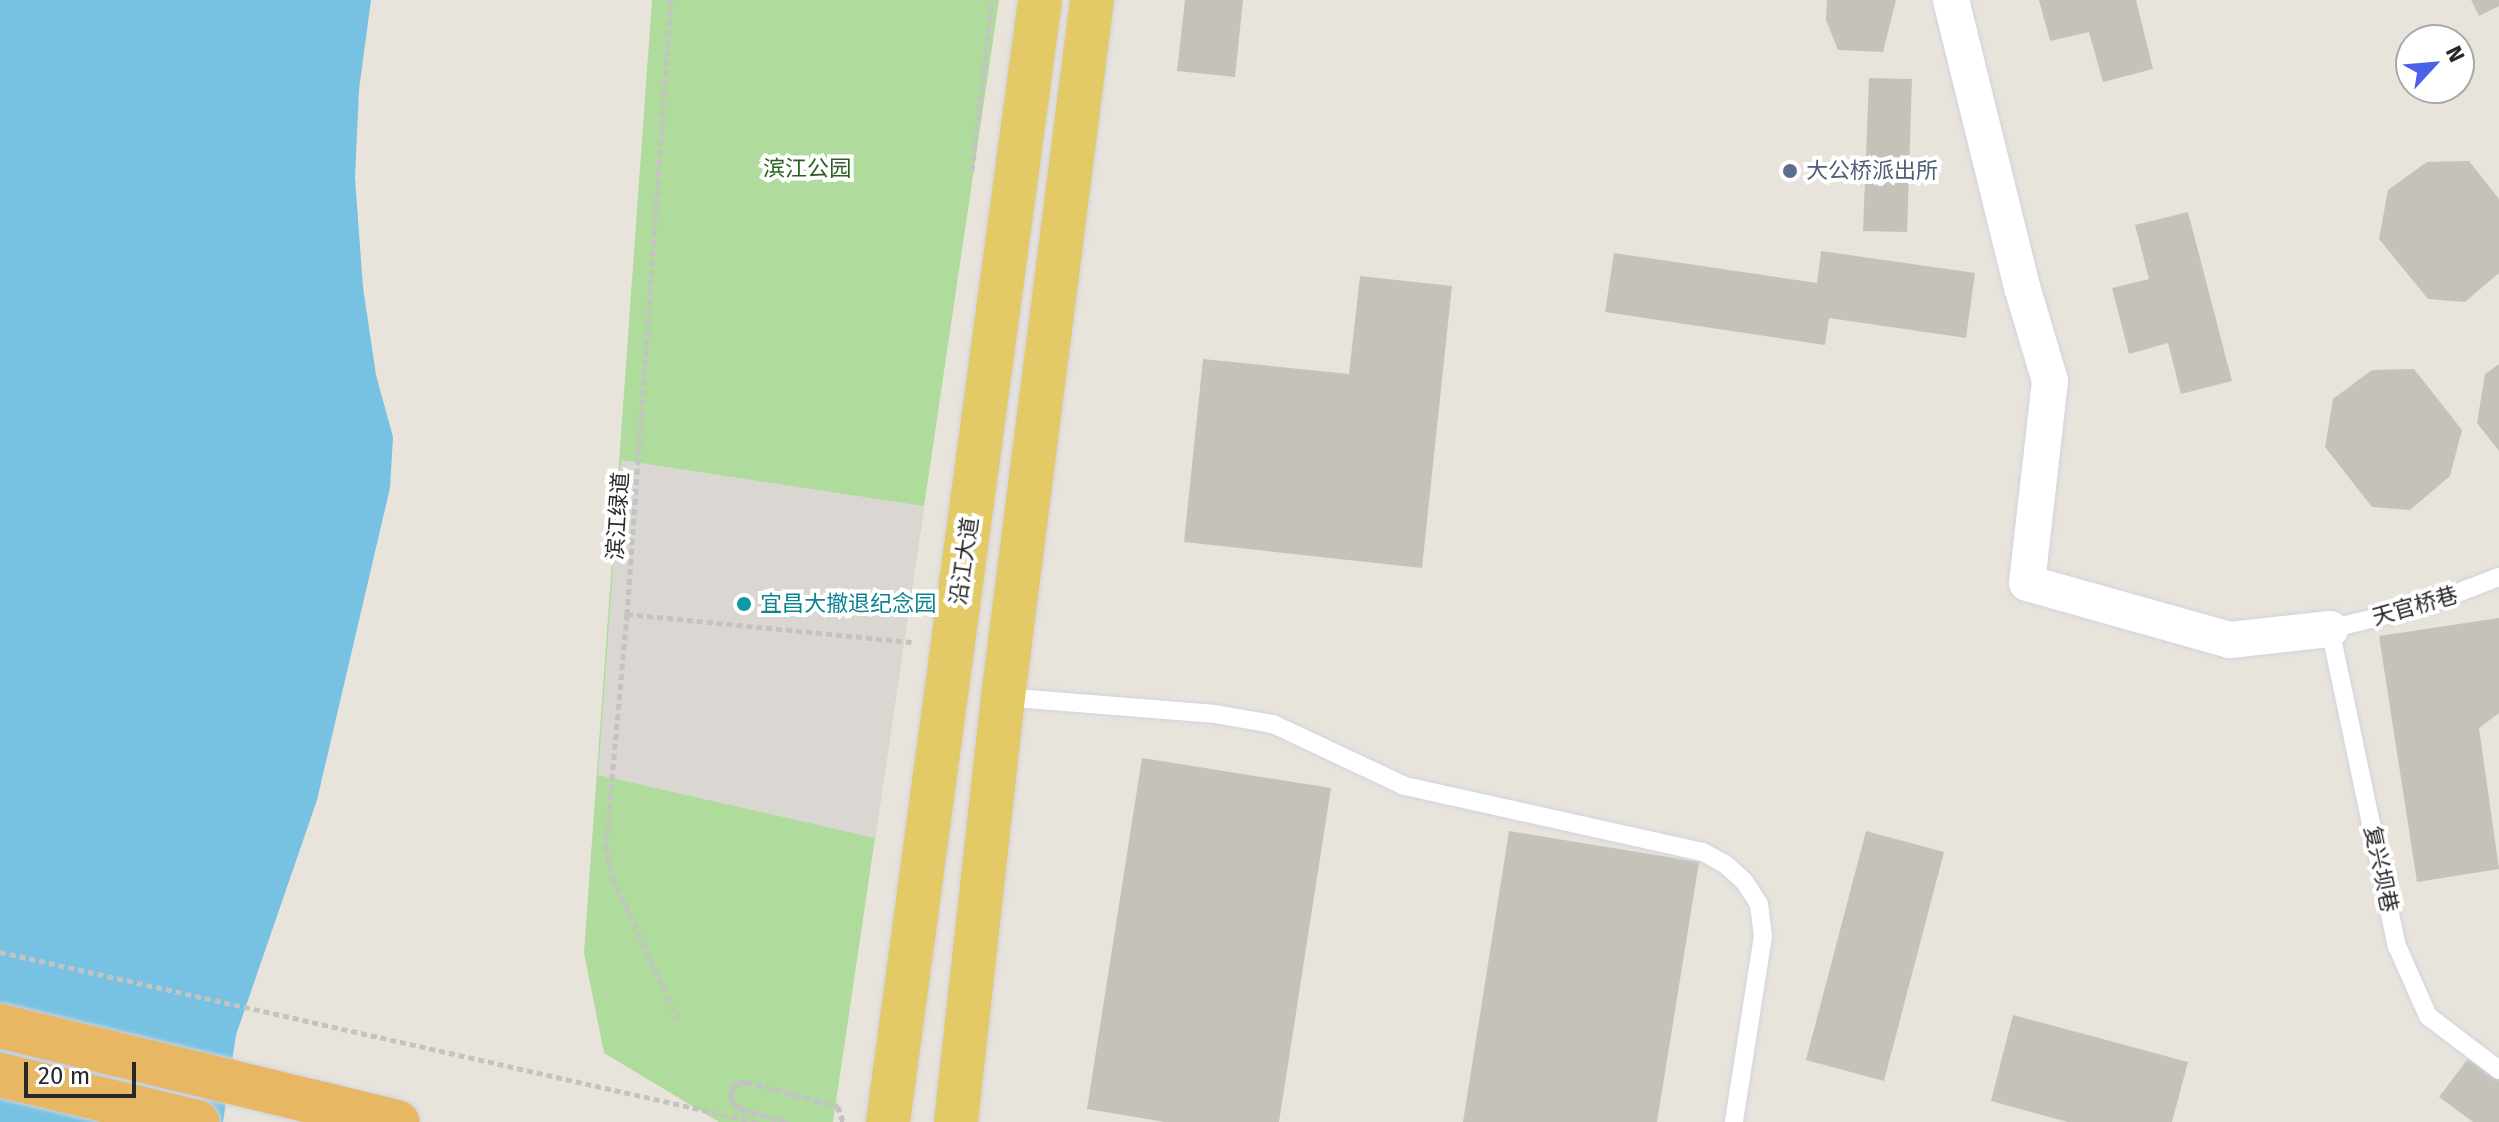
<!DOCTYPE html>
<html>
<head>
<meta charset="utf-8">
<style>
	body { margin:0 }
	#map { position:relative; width:2499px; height:1122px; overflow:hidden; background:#e9e4db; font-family:"Fira Sans","Noto Sans SC",sans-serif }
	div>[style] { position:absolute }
	.green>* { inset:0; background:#afdb9d }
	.plaza>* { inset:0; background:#dad7d2 }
	.water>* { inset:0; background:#77c2e2 }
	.building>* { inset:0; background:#c5c2ba }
	.path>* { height:5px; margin-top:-2.5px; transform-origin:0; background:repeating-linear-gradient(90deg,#c3c3c3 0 6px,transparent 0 10px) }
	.roads { filter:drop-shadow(0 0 2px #d1d3e0) drop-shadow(0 0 2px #d1d3e0) }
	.service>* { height:18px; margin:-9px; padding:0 9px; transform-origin:9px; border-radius:9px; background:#fff }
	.minor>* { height:36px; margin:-18px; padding:0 18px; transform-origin:18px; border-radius:18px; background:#fff }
	.primary>* { height:44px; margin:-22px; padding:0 22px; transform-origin:22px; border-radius:22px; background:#e3ca67 }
	.trunk>* { height:44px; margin:-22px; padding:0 22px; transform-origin:22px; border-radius:22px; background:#e8b764 }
	.path-bridge>* { height:5px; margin-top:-2.5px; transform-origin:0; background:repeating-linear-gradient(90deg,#c3c3c3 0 6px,transparent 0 10px) }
	.dots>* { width:22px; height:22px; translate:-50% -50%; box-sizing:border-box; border:4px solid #fff; border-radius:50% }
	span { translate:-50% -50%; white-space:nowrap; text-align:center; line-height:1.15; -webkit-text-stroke:8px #fff; paint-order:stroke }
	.park-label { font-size:22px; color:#2a5e20 }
	.service-label { font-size:22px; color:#4e5e75 }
	.left { translate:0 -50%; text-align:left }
	.street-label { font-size:22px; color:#282828 }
	.culture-label { font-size:22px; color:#0d838f }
	.north { position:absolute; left:2395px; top:24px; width:80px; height:80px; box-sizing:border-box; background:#fff; border:2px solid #a9a9a9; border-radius:50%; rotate:64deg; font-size:22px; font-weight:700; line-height:32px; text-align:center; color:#282828 }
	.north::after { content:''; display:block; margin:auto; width:28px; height:36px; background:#4a61e8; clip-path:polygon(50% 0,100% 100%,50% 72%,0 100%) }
	.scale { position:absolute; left:24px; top:1062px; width:112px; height:36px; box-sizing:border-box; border:4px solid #282828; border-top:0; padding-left:10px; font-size:24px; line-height:28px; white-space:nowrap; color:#282828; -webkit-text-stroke:6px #fff; paint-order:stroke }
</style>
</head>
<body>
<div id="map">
	<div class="green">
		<i style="clip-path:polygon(652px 0,999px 0,833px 1122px,719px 1122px,604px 1053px,584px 953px)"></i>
	</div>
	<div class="plaza">
		<i style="clip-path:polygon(621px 460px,924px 506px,875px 838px,598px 775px)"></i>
	</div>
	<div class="water">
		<i style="clip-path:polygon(0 0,371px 0,359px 90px,355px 178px,363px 287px,376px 375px,393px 437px,390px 488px,317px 800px,236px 1035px,223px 1122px,0 1122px)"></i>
	</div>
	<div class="building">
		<i style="clip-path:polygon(1185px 0,1243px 0,1235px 77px,1177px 71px)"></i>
		<i style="clip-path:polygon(1827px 0,1896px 0,1883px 52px,1838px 50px,1826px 20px)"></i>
		<i style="clip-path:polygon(2039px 0,2136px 0,2153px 69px,2103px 82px,2089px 32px,2050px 41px)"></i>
		<i style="clip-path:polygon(2471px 0,2499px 0,2499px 6px,2479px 16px)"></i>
		<i style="clip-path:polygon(1869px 78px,1912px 79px,1907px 232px,1863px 231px)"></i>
		<i style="clip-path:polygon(2469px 161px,2499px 199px,2499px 273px,2465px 302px,2428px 299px,2379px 239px,2388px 190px,2427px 162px)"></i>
		<i style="clip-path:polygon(2188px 212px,2232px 381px,2181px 394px,2168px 343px,2129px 354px,2112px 288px,2149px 279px,2135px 225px)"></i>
		<i style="clip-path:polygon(1821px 251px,1975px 273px,1966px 338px,1829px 318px,1825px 345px,1605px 312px,1614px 253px,1817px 283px)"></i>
		<i style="clip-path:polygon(1360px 276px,1452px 286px,1422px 568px,1184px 542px,1203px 359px,1349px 374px)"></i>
		<i style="clip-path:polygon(2499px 364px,2499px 451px,2477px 423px,2485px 374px)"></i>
		<i style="clip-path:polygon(2414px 369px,2462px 430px,2450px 476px,2410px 510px,2372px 507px,2325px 447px,2333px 399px,2372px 370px)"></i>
		<i style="clip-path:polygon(2499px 618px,2499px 713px,2479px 728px,2499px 869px,2417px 882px,2379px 636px)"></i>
		<i style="clip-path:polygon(1142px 758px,1331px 788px,1279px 1122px,1165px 1122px,1087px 1109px)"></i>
		<i style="clip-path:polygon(1509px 831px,1699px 862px,1657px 1122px,1463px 1122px)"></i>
		<i style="clip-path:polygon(1866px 831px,1944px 852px,1884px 1081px,1806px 1060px)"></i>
		<i style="clip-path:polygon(2013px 1015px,2188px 1062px,2172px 1122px,2068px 1122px,1991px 1101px)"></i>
		<i style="clip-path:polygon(2470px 1056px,2499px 1078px,2499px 1122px,2473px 1122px,2439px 1097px)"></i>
	</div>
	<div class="path">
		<i style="left:671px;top:0;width:616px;rotate:94.1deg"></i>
		<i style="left:627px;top:614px;width:233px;rotate:95.2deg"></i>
		<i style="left:606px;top:846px;width:33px;rotate:78deg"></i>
		<i style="left:613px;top:878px;width:155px;rotate:65.3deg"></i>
		<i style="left:972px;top:170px;width:171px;rotate:-83.3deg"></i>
		<i style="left:627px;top:614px;width:286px;rotate:5.6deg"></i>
		<i style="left:0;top:952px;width:776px;rotate:12.66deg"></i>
		<i style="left:787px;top:1122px;width:51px;rotate:-164.1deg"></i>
		<i style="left:738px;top:1108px;width:13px;rotate:-129deg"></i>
		<i style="left:730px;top:1098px;width:12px;rotate:-76deg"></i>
		<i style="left:733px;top:1086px;width:14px;rotate:-17deg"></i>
		<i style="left:746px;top:1082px;width:94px;rotate:14.8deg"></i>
		<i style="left:837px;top:1106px;width:17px;rotate:69deg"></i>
	</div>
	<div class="roads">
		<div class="service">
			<i style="left:2499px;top:577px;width:81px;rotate:159.1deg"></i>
			<i style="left:2423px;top:606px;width:96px;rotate:166.1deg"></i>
			<i style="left:2330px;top:629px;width:324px;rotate:78.1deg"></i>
			<i style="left:2397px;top:946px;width:77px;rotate:66.1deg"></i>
			<i style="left:2428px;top:1016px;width:89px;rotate:37.3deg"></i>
			<i style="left:1003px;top:697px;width:213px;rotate:4.6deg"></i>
			<i style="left:1215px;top:714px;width:59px;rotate:9.8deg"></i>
			<i style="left:1273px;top:724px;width:146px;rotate:25.2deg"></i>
			<i style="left:1405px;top:786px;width:305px;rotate:12.5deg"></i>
			<i style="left:1703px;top:852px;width:25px;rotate:29deg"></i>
			<i style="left:1725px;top:864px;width:25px;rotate:42deg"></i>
			<i style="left:1744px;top:881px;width:27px;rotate:57deg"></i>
			<i style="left:1759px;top:904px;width:32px;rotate:83deg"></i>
			<i style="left:1763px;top:936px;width:188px;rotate:98.9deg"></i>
		</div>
		<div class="minor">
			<i style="left:1951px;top:0;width:296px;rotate:76.1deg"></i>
			<i style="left:2022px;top:287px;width:98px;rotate:73.4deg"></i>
			<i style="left:2050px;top:381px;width:203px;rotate:96.5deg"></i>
			<i style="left:2027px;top:583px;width:211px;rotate:15.7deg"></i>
			<i style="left:2230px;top:640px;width:101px;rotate:-6.3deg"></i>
		</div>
		<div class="primary">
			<i style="left:888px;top:1122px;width:1132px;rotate:-82.28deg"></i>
			<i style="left:956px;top:1122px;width:428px;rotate:-83.7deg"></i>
			<i style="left:1003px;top:697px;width:703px;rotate:-82.72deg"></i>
		</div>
		<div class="trunk">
			<i style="left:0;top:1026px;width:409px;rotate:13.6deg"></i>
			<i style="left:0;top:1075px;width:203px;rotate:13.4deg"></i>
		</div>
	</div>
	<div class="path-bridge">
		<i style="left:742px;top:1109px;width:10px;rotate:-151deg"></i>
		<i style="left:733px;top:1104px;width:13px;rotate:-99deg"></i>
		<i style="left:731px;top:1091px;width:13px;rotate:-45deg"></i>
		<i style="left:740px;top:1082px;width:7px"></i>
		<i style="left:747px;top:1082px;width:94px;rotate:14.8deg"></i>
		<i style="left:838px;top:1106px;width:17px;rotate:73deg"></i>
		<i style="left:741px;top:1110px;width:49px;rotate:14deg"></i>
	</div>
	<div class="dots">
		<i style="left:1790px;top:171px;background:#5c6f8a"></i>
		<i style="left:744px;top:604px;background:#0f9aa8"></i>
	</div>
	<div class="park-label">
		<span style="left:807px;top:169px">滨江公园</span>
	</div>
	<div class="service-label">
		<span class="left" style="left:1806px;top:171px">大公桥派出所</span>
	</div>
	<div class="street-label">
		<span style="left:618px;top:516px;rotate:-86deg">滨江绿道</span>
		<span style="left:964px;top:561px;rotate:-82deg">沿江大道</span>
		<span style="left:2415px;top:606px;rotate:-16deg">天官桥巷</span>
		<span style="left:2381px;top:869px;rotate:78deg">复兴坝巷</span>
	</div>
	<div class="culture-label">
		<span class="left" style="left:760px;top:604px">宜昌大撤退纪念园</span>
	</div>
	<div class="north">N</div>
	<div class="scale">20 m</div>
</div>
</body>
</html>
